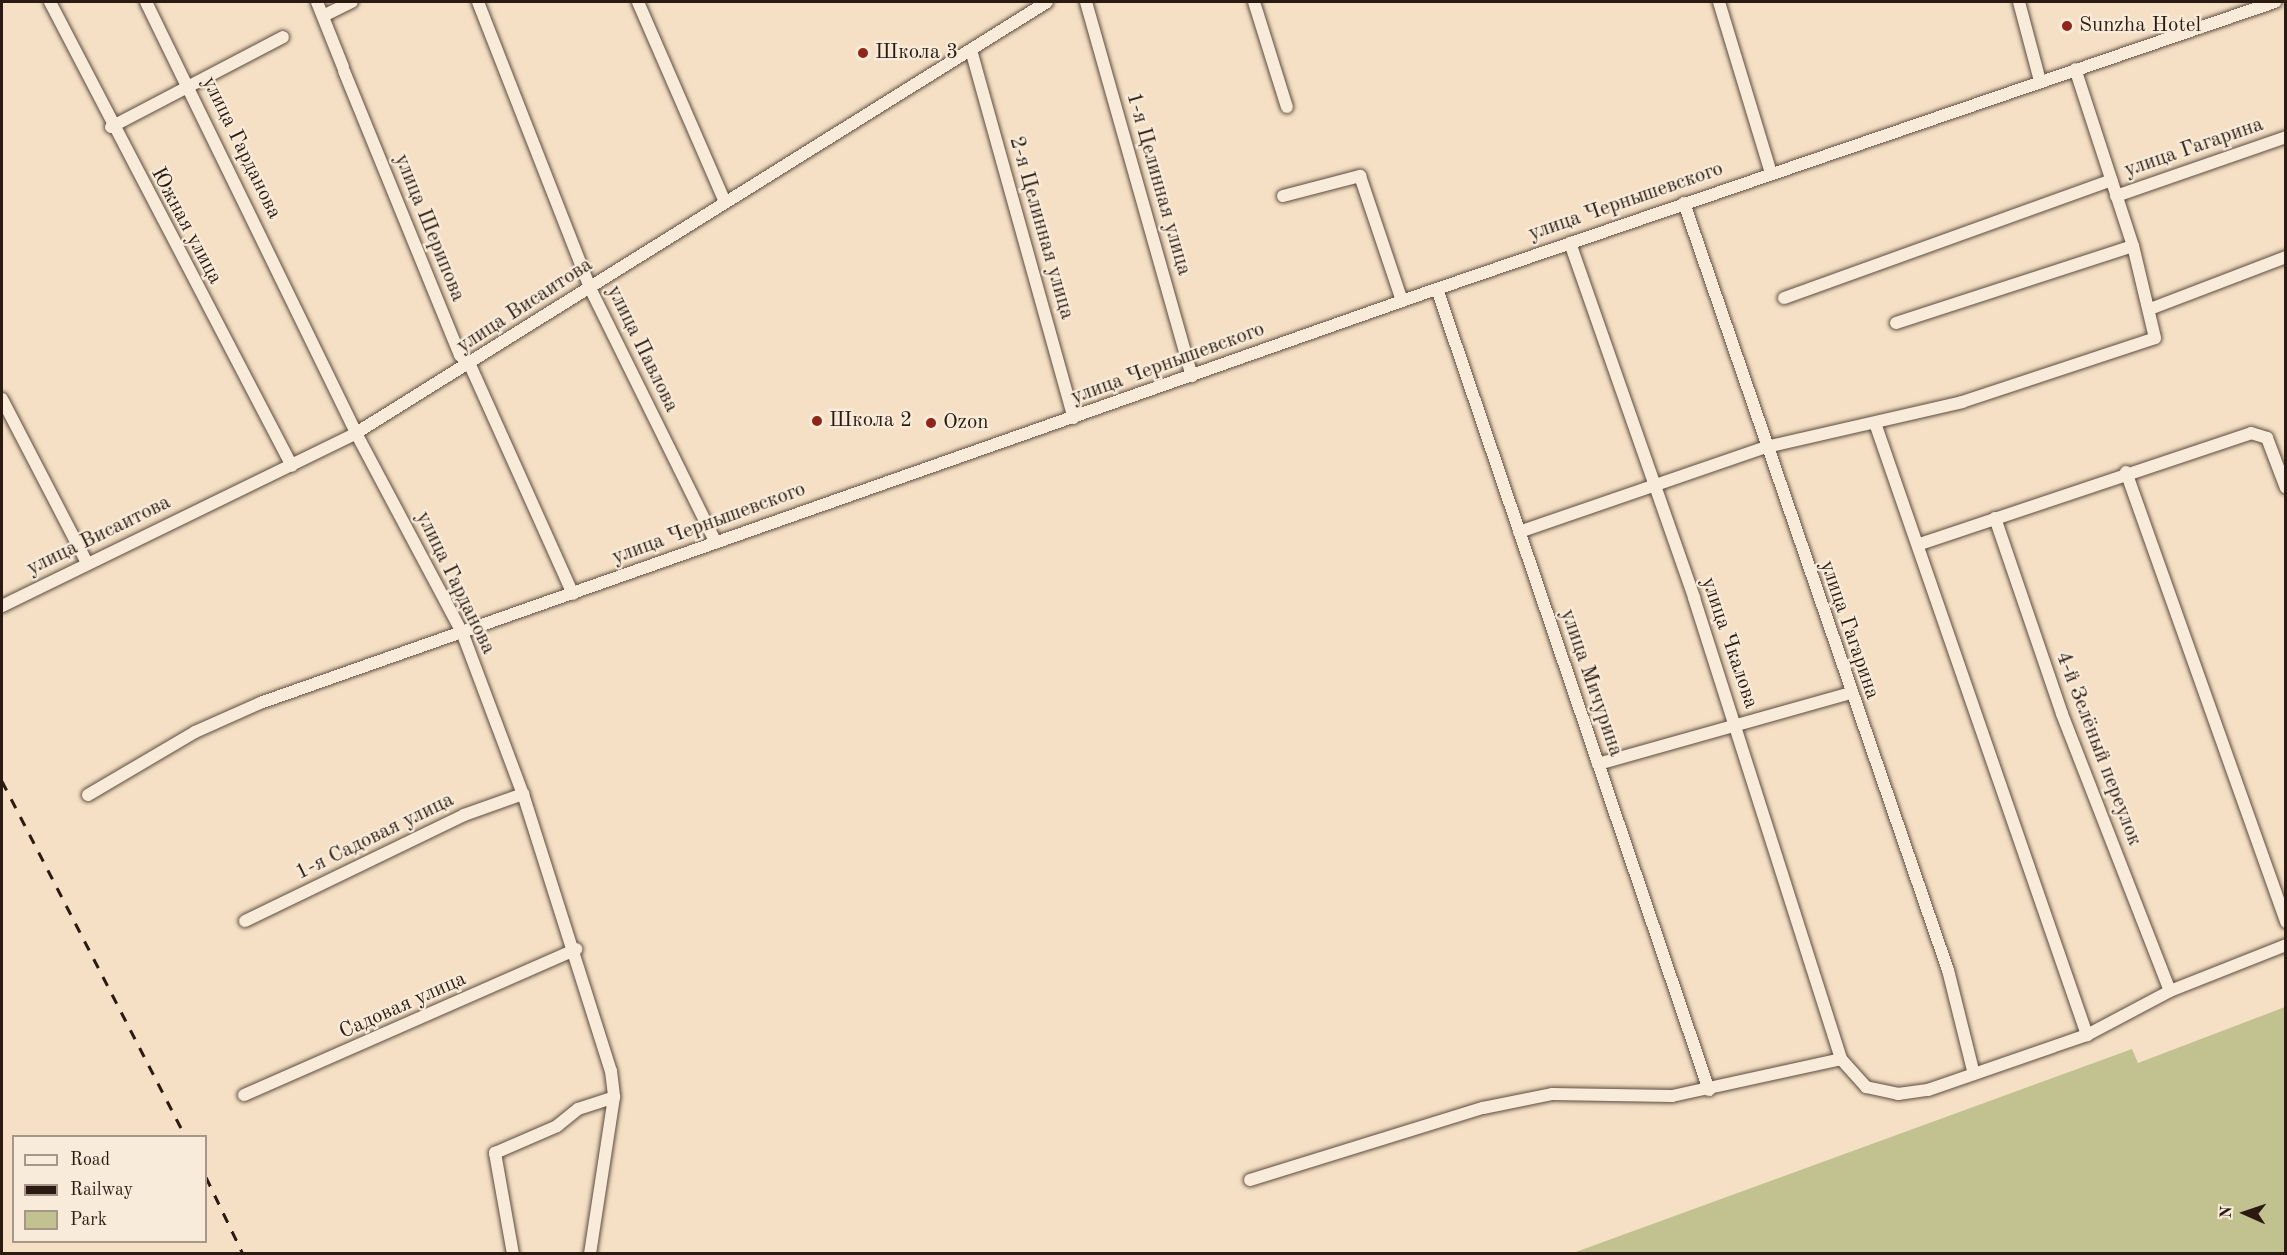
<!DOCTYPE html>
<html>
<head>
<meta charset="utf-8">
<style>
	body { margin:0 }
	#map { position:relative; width:2287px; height:1255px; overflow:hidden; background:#f5e0c5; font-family:"Old Standard TT",serif }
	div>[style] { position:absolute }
	.green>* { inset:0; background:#c2c190 }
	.roads { filter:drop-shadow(0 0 2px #5d4c3f) drop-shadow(0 0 2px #5d4c3f) }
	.minor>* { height:12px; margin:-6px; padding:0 6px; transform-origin:6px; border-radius:6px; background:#f8ebd9 }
	.rail>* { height:3px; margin-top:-1.5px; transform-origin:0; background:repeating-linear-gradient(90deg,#2a1a12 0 10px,transparent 0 20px) }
	.dots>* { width:16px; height:16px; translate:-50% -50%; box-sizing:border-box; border:3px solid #f8ebd9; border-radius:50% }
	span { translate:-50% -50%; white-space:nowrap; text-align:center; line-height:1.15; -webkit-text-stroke:4.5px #f8ebd9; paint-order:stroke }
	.poi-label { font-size:21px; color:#2a1a12 }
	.left { translate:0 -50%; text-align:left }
	.street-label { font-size:21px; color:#2a1a12 }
	.frame { position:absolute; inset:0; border:3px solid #2a1a12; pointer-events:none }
	.legend { position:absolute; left:12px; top:1135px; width:195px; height:108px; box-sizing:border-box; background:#f8ebd9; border:2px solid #a69789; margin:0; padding:8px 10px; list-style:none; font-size:18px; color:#2a1a12 }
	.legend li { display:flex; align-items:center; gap:12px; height:30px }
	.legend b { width:30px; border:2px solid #a69789 }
	.north { position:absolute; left:2215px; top:1183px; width:60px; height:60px; -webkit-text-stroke:4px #f8ebd9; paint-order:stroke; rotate:273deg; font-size:16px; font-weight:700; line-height:24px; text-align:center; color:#2a1a12 }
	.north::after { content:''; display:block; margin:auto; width:21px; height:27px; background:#2a1a12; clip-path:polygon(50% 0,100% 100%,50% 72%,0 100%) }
</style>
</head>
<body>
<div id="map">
	<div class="green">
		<i style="clip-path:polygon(2285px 1007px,2285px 1253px,1573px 1253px,2132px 1049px,2138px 1063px)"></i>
	</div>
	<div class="roads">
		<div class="minor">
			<i style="left:50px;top:2px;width:523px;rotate:62.46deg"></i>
			<i style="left:146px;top:2px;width:479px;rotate:64deg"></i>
			<i style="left:356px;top:433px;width:225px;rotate:62deg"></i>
			<i style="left:462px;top:632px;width:173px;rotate:69.4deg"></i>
			<i style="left:523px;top:794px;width:291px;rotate:72.4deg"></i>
			<i style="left:611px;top:1071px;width:26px;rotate:83deg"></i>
			<i style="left:614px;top:1097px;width:159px;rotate:98.7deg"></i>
			<i style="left:317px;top:2px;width:70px;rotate:68.2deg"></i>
			<i style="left:478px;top:2px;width:307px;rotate:68.6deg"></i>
			<i style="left:590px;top:288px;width:284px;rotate:63.7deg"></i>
			<i style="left:638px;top:2px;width:218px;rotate:66.5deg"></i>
			<i style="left:1086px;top:2px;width:389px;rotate:74.2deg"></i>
			<i style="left:1254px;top:2px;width:110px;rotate:72.6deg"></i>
			<i style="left:1719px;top:2px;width:179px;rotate:73.1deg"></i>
			<i style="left:2019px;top:2px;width:82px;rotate:75.1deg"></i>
			<i style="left:323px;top:16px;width:32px;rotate:-26deg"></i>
			<i style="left:971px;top:50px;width:382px;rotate:74.4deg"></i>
			<i style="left:344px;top:71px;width:307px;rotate:67.8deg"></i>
			<i style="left:460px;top:355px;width:14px;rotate:45deg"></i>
			<i style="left:470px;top:365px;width:251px;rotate:65.8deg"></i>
			<i style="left:111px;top:127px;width:194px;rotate:-27.6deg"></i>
			<i style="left:1283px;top:196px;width:80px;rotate:-14.6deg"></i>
			<i style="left:1360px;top:176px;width:132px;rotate:71.4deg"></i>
			<i style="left:2116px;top:196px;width:180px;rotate:-19.1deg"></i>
			<i style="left:1684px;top:203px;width:811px;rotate:71.01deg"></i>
			<i style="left:1948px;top:970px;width:103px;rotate:76deg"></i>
			<i style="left:1570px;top:243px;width:376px;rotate:70.7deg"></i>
			<i style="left:1694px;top:598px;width:484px;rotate:72.3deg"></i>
			<i style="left:1437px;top:289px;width:846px;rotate:71.24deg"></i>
			<i style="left:1784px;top:298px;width:348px;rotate:-19.8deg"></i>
			<i style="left:2150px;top:309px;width:146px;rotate:-20.9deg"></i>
			<i style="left:1896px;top:323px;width:249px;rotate:-18deg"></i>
			<i style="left:2px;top:399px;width:182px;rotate:62.6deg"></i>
			<i style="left:1875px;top:423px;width:648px;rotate:70.89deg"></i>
			<i style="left:2126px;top:472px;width:478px;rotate:70.4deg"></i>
			<i style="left:1995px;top:518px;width:207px;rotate:71.1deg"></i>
			<i style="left:2062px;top:714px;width:297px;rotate:68.7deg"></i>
			<i style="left:1519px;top:532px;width:261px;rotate:-19deg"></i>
			<i style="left:1766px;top:447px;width:201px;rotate:-12.9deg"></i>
			<i style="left:1962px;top:402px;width:203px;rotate:-18.3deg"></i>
			<i style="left:2155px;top:338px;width:95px;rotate:-103.4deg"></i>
			<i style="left:2133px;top:246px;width:186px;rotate:-108.1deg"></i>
			<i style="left:1920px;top:544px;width:349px;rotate:-18.5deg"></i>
			<i style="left:2251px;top:433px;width:17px;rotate:17deg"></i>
			<i style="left:2267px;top:438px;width:53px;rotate:69.2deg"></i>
			<i style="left:2px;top:606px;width:394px;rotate:-26deg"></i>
			<i style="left:356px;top:433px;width:814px;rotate:-31.95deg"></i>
			<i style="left:1598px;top:764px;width:262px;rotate:-15.7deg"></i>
			<i style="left:88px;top:795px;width:124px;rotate:-30.5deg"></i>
			<i style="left:195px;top:732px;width:71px;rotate:-24deg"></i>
			<i style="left:260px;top:703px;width:1232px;rotate:-19.39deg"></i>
			<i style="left:1422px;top:294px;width:902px;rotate:-18.9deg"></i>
			<i style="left:245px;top:921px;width:243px;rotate:-25.8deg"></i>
			<i style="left:464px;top:815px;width:63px;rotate:-19.6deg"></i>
			<i style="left:244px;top:1095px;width:363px;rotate:-23.7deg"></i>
			<i style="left:1250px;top:1180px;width:244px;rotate:-17.2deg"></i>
			<i style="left:1483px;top:1108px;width:70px;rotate:-11.5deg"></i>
			<i style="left:1552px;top:1094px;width:120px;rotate:1deg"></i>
			<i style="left:1672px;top:1096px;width:173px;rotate:-12.3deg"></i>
			<i style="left:1841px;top:1059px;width:38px;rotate:48deg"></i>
			<i style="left:1866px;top:1087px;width:33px;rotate:12deg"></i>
			<i style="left:1898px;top:1094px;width:30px;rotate:-8deg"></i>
			<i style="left:1928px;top:1090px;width:168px;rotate:-19.1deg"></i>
			<i style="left:2087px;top:1035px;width:94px;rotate:-27.9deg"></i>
			<i style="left:2170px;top:991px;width:125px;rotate:-21.6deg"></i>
			<i style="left:513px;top:1254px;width:103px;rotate:-100.1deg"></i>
			<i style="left:495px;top:1153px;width:68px;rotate:-23.5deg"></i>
			<i style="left:557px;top:1126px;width:27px;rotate:-39deg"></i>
			<i style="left:578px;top:1109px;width:38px;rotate:-18deg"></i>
		</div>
	</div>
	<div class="rail">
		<i style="left:2px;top:781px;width:399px;rotate:62.7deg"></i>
		<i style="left:206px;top:1177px;width:85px;rotate:64.3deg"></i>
	</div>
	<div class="dots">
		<i style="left:2067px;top:26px;background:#8f2418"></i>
		<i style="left:863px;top:53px;background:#8f2418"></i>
		<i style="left:817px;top:421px;background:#8f2418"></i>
		<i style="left:931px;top:423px;background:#8f2418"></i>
	</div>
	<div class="poi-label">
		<span class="left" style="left:2079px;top:26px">Sunzha Hotel</span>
		<span class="left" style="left:875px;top:53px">Школа 3</span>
		<span class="left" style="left:829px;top:421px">Школа 2</span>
		<span class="left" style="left:943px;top:423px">Ozon</span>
	</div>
	<div class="street-label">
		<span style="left:241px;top:148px;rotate:64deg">улица Гарданова</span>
		<span style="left:2194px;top:148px;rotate:-19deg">улица Гагарина</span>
		<span style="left:1158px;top:184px;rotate:74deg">1-я Целинная улица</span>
		<span style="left:1626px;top:202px;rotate:-19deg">улица Чернышевского</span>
		<span style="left:186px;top:226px;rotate:62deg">Южная улица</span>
		<span style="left:429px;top:228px;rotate:68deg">улица Шерипова</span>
		<span style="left:1041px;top:228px;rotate:74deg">2-я Целинная улица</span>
		<span style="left:525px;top:306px;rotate:-33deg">улица Висаитова</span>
		<span style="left:642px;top:349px;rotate:64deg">улица Павлова</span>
		<span style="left:1168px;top:364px;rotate:-20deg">улица Чернышевского</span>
		<span style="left:709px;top:524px;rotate:-20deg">улица Чернышевского</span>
		<span style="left:99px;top:536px;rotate:-26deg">улица Висаитова</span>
		<span style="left:455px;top:583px;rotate:64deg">улица Гарданова</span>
		<span style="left:1849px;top:630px;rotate:71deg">улица Гагарина</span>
		<span style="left:1729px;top:643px;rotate:71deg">улица Чкалова</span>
		<span style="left:1591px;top:683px;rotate:71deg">улица Мичурина</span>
		<span style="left:2098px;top:749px;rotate:69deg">4-й Зелёный переулок</span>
		<span style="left:375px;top:837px;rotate:-26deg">1-я Садовая улица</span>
		<span style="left:403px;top:1006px;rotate:-24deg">Садовая улица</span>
	</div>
	<div class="frame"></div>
	<ul class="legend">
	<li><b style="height:8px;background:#f8ebd9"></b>Road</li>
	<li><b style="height:8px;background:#2a1a12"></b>Railway</li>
	<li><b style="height:16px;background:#c2c190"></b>Park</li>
	</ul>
	<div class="north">N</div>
</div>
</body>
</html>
